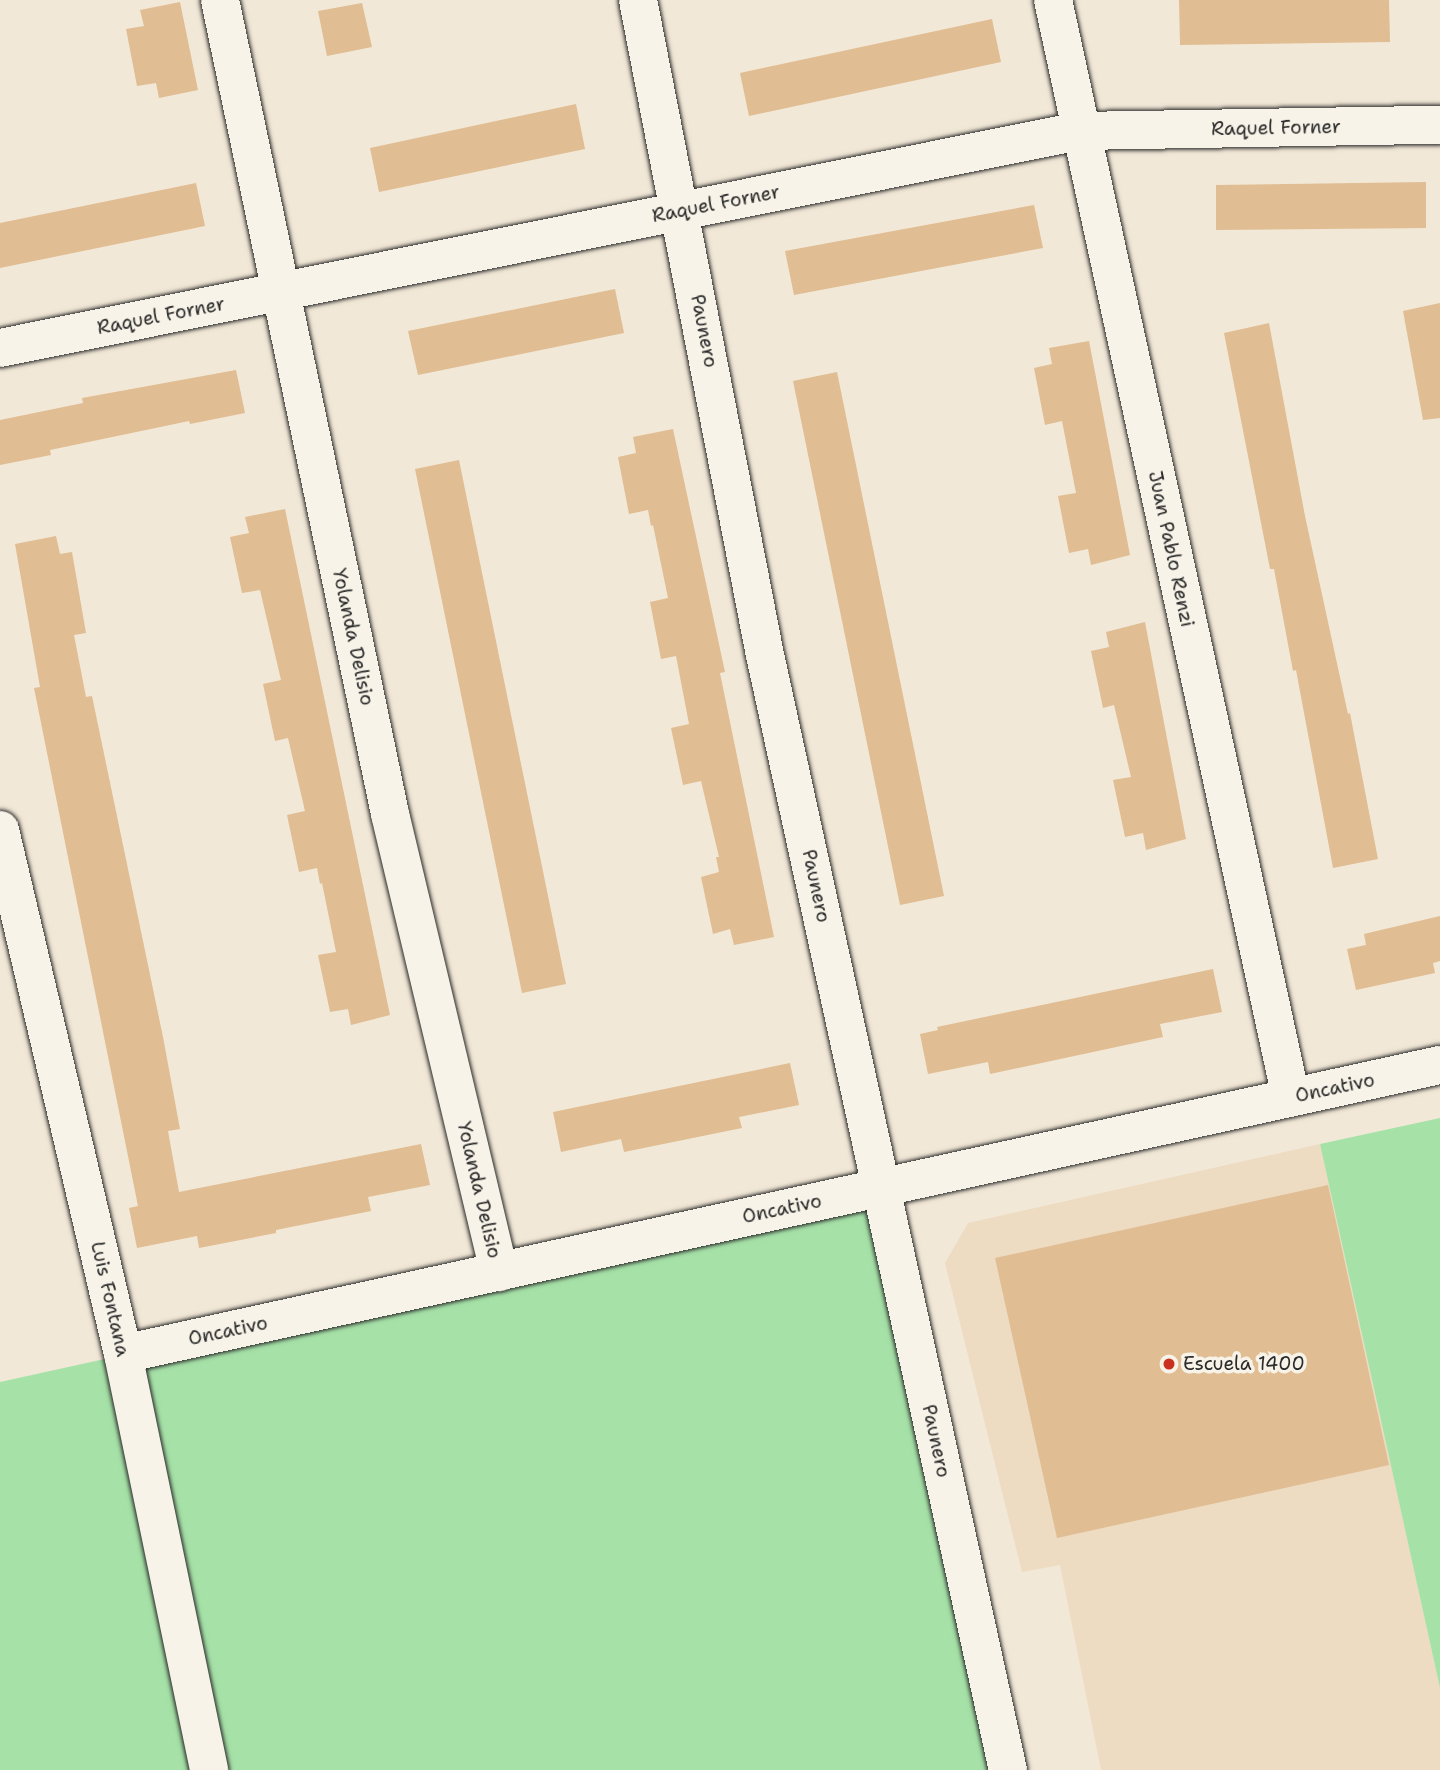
<!DOCTYPE html>
<html>
<head>
<meta charset="utf-8">
<style>
	body { margin:0 }
	#map { position:relative; width:1440px; height:1770px; overflow:hidden; background:#f2e8d7; font-family:"Shantell Sans",sans-serif }
	div>[style] { position:absolute }
	.built>* { inset:0; background:#eddbc2 }
	.green>* { inset:0; background:#a6e2a8 }
	.building>* { inset:0; background:#e0bd92 }
	.roads { filter:drop-shadow(0 0 2px #2b2b2b) drop-shadow(0 0 2px #2b2b2b) }
	.street>* { height:38px; margin:-19px; padding:0 19px; transform-origin:19px; border-radius:19px; background:#f7f3e8 }
	.dots>* { width:19px; height:19px; translate:-50% -50%; box-sizing:border-box; border:4px solid #f7f3e8; border-radius:50% }
	span { translate:-50% -50%; white-space:nowrap; text-align:center; line-height:1.15; -webkit-text-stroke:7px #f7f3e8; paint-order:stroke }
	.street-label { font-size:19px; color:#2b2b2b }
	.poi-label { font-size:19px; color:#2b2b2b }
	.left { translate:0 -50%; text-align:left }
</style>
</head>
<body>
<div id="map">
	<div class="built">
		<i style="clip-path:polygon(1320px 1144px,1440px 1688px,1440px 1770px,1101px 1770px,1060px 1565px,1022px 1572px,945px 1263px,968px 1223px)"></i>
	</div>
	<div class="green">
		<i style="clip-path:polygon(1440px 1118px,1440px 1688px,1320px 1144px)"></i>
		<i style="clip-path:polygon(881px 1188px,1008px 1770px,0 1770px,0 1382px)"></i>
	</div>
	<div class="building">
		<i style="clip-path:polygon(1179px 0,1389px 0,1390px 42px,1180px 45px)"></i>
		<i style="clip-path:polygon(180px 2px,198px 90px,159px 98px,156px 83px,137px 86px,126px 29px,144px 26px,140px 10px)"></i>
		<i style="clip-path:polygon(362px 3px,372px 47px,327px 56px,318px 11px)"></i>
		<i style="clip-path:polygon(992px 19px,1001px 62px,749px 116px,740px 73px)"></i>
		<i style="clip-path:polygon(576px 104px,585px 149px,379px 192px,370px 148px)"></i>
		<i style="clip-path:polygon(1426px 182px,1426px 228px,1216px 230px,1216px 185px)"></i>
		<i style="clip-path:polygon(196px 183px,205px 226px,0 268px,0 223px)"></i>
		<i style="clip-path:polygon(1034px 205px,1043px 248px,794px 295px,785px 251px)"></i>
		<i style="clip-path:polygon(615px 289px,624px 333px,418px 375px,408px 331px)"></i>
		<i style="clip-path:polygon(1440px 303px,1440px 418px,1423px 420px,1403px 311px)"></i>
		<i style="clip-path:polygon(1269px 323px,1305px 516px,1348px 714px,1350px 713px,1378px 859px,1333px 868px,1296px 670px,1293px 671px,1274px 569px,1270px 569px,1224px 333px)"></i>
		<i style="clip-path:polygon(1089px 341px,1130px 555px,1091px 565px,1088px 549px,1069px 553px,1058px 496px,1076px 493px,1062px 421px,1045px 425px,1034px 368px,1052px 364px,1049px 348px)"></i>
		<i style="clip-path:polygon(236px 370px,245px 413px,190px 424px,189px 421px,50px 450px,51px 455px,0 465px,0 420px,83px 403px,82px 398px)"></i>
		<i style="clip-path:polygon(837px 372px,944px 896px,900px 905px,793px 381px)"></i>
		<i style="clip-path:polygon(673px 429px,725px 672px,720px 673px,774px 937px,734px 945px,730px 929px,713px 934px,701px 877px,719px 872px,716px 857px,719px 857px,701px 781px,683px 785px,671px 728px,689px 724px,676px 656px,661px 659px,650px 602px,668px 598px,653px 525px,651px 526px,648px 510px,629px 514px,618px 457px,636px 453px,633px 437px)"></i>
		<i style="clip-path:polygon(459px 460px,566px 984px,522px 993px,415px 469px)"></i>
		<i style="clip-path:polygon(285px 509px,390px 1015px,351px 1025px,348px 1009px,330px 1012px,318px 955px,336px 952px,322px 883px,320px 884px,317px 868px,299px 872px,287px 815px,305px 811px,288px 738px,275px 741px,263px 684px,281px 680px,260px 590px,242px 593px,230px 537px,249px 533px,245px 517px)"></i>
		<i style="clip-path:polygon(56px 536px,60px 554px,72px 552px,86px 633px,74px 635px,86px 697px,92px 696px,163px 1037px,180px 1129px,168px 1131px,179px 1192px,421px 1144px,430px 1185px,368px 1197px,371px 1211px,276px 1230px,276px 1233px,199px 1248px,197px 1236px,137px 1248px,129px 1208px,138px 1206px,34px 688px,40px 687px,15px 544px)"></i>
		<i style="clip-path:polygon(1145px 622px,1186px 839px,1146px 850px,1143px 833px,1125px 837px,1113px 780px,1131px 777px,1114px 705px,1103px 708px,1091px 651px,1109px 647px,1106px 632px)"></i>
		<i style="clip-path:polygon(1440px 916px,1440px 961px,1433px 963px,1435px 973px,1356px 990px,1347px 949px,1366px 945px,1364px 934px)"></i>
		<i style="clip-path:polygon(1213px 969px,1222px 1012px,1160px 1024px,1163px 1037px,990px 1074px,988px 1062px,928px 1074px,920px 1034px,938px 1030px,937px 1027px)"></i>
		<i style="clip-path:polygon(790px 1063px,799px 1105px,739px 1117px,742px 1128px,624px 1152px,621px 1139px,561px 1152px,553px 1112px)"></i>
		<i style="clip-path:polygon(1328px 1185px,1389px 1465px,1057px 1538px,995px 1258px)"></i>
	</div>
	<div class="roads">
		<div class="street">
			<i style="left:220px;top:0;width:832px;rotate:78.2deg"></i>
			<i style="left:390px;top:814px;width:471px;rotate:76.6deg"></i>
			<i style="left:638px;top:0;width:667px;rotate:79.03deg"></i>
			<i style="left:765px;top:655px;width:1141px;rotate:77.71deg"></i>
			<i style="left:1053px;top:0;width:1123px;rotate:77.77deg"></i>
			<i style="left:0;top:348px;width:1101px;rotate:-11.37deg"></i>
			<i style="left:1079px;top:131px;width:361px;rotate:-1deg"></i>
			<i style="left:0;top:830px;width:538px;rotate:76.79deg"></i>
			<i style="left:123px;top:1354px;width:425px;rotate:78.3deg"></i>
			<i style="left:123px;top:1354px;width:1348px;rotate:-12.38deg"></i>
		</div>
	</div>
	<div class="dots">
		<i style="left:1169px;top:1364px;background:#c8321e"></i>
	</div>
	<div class="street-label">
		<span style="left:1276px;top:128px;rotate:-1deg">Raquel Forner</span>
		<span style="left:716px;top:204px;rotate:-11deg">Raquel Forner</span>
		<span style="left:161px;top:316px;rotate:-11deg">Raquel Forner</span>
		<span style="left:704px;top:331px;rotate:79deg">Paunero</span>
		<span style="left:1171px;top:549px;rotate:78deg">Juan Pablo Renzi</span>
		<span style="left:353px;top:637px;rotate:78deg">Yolanda Delisio</span>
		<span style="left:816px;top:886px;rotate:78deg">Paunero</span>
		<span style="left:1335px;top:1088px;rotate:-12deg">Oncativo</span>
		<span style="left:479px;top:1190px;rotate:77deg">Yolanda Delisio</span>
		<span style="left:782px;top:1209px;rotate:-12deg">Oncativo</span>
		<span style="left:110px;top:1299px;rotate:77deg">Luis Fontana</span>
		<span style="left:228px;top:1331px;rotate:-12deg">Oncativo</span>
		<span style="left:936px;top:1441px;rotate:78deg">Paunero</span>
	</div>
	<div class="poi-label">
		<span class="left" style="left:1183px;top:1364px">Escuela 1400</span>
	</div>
</div>
</body>
</html>
